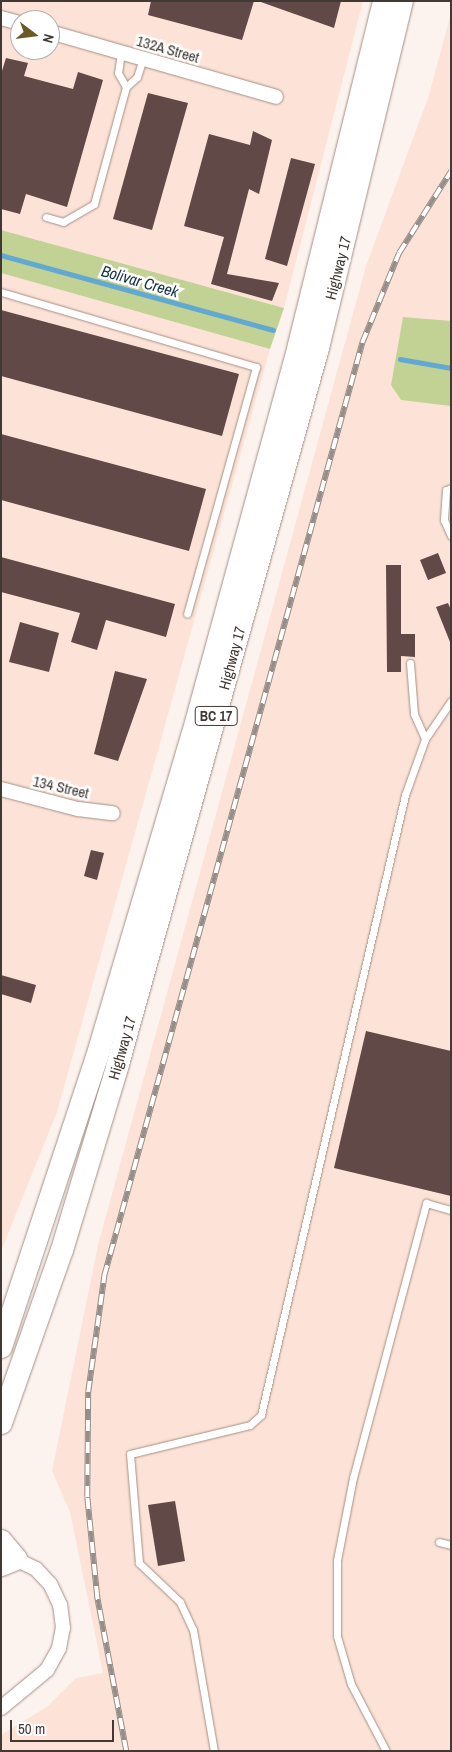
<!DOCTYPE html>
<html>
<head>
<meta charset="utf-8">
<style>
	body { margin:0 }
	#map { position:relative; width:452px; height:1752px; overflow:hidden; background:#fcf2ee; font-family:"Archivo Narrow",sans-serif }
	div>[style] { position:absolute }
	.built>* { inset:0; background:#fde3d7 }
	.green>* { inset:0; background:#c2d295 }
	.stream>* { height:4.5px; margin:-2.25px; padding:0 2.25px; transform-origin:2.25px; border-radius:2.25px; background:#62a9d2 }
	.building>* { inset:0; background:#604947 }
	.roads { filter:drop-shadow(0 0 1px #a58f85) drop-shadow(0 0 1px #a58f85) }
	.service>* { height:7px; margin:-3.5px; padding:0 3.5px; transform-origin:3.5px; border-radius:3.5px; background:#fff }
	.minor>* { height:14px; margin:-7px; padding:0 7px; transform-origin:7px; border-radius:7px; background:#fff }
	.trunk>* { height:22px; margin:-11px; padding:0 11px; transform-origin:11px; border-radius:11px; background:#fff }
	.rail>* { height:5.5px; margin-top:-2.75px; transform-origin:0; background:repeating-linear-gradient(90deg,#fff 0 11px,#978e89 0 22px); box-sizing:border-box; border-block:1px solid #978e89 }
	span { translate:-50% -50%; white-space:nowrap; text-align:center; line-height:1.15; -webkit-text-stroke:5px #fff; paint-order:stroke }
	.shield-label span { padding:1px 4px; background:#fff; border:1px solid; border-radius:4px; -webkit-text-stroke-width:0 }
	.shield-label { font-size:14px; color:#423934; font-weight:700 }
	.street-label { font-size:15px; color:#423934 }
	.water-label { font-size:16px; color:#133345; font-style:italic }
	.frame { position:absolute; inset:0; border:2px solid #423934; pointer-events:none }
	.north { position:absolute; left:10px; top:10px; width:50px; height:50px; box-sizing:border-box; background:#fff; border:1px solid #b3b0ae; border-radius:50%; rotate:105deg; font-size:14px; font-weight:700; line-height:20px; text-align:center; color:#423934 }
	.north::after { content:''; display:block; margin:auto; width:18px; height:22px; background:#6a5927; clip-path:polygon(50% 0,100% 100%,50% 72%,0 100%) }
	.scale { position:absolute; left:10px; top:1720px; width:104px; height:22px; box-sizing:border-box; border:2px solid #423934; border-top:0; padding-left:6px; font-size:15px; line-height:18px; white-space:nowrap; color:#423934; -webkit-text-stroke:4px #fff; paint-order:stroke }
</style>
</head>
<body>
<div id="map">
	<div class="built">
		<i style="clip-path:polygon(evenodd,1px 1px,363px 1px,284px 308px,1px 230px,1px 1px,20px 20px,50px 20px,50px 50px,20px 50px,20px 20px)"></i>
		<i style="clip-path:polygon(451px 13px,451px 1751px,1px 1751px,1px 1735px,48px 1706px,76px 1678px,103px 1673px,70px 1512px,52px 1471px,98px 1245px,366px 266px,429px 95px)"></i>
		<i style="clip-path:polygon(1px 273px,270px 349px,57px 1112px,1px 1251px)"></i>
	</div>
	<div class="green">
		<i style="clip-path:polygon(1px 230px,284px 308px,270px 349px,1px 273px)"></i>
		<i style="clip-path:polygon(403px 317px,451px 321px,451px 406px,401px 400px,391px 385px)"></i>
	</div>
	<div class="stream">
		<i style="left:1px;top:255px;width:282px;rotate:15.4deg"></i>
		<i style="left:400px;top:359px;width:52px;rotate:10deg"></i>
	</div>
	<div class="building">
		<i style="clip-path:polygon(151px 1px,254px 1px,242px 40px,148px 15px)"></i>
		<i style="clip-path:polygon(258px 1px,341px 1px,334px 28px)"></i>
		<i style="clip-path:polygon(6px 58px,28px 63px,24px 76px,73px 89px,78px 72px,103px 80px,67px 207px,26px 194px,20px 214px,1px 209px,1px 74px)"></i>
		<i style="clip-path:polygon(148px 93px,188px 103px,152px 230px,113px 219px)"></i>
		<i style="clip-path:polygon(253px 131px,272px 140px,259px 194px,249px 189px,227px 274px,279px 283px,272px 301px,211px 284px,224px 237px,184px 226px,209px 134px,250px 145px)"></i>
		<i style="clip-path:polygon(291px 158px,315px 164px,287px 266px,265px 259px)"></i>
		<i style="clip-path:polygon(1px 310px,239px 374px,222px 436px,1px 376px)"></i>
		<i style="clip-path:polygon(1px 434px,206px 489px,189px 551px,1px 500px)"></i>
		<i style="clip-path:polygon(438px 553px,446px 573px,428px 580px,420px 560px)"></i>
		<i style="clip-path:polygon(1px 557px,175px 604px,166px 637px,106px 620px,97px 650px,71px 642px,80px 613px,1px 592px)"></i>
		<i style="clip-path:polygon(386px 565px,401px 565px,401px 634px,415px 634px,415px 657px,401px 656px,401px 672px,387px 672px)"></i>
		<i style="clip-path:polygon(448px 603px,451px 610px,450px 642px,436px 607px)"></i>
		<i style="clip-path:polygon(20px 622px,59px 633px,49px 672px,9px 662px)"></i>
		<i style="clip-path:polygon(115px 671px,147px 679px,118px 761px,94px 754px)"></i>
		<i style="clip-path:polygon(91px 850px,104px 853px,97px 880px,84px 876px)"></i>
		<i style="clip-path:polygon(1px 975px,36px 985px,31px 1003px,1px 994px)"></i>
		<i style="clip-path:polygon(366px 1031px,451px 1051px,451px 1196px,334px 1168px)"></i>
		<i style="clip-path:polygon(175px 1501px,185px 1561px,158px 1566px,148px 1505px)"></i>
	</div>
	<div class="roads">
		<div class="service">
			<i style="left:121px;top:52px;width:21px;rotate:98deg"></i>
			<i style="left:118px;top:73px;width:16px;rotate:60deg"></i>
			<i style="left:126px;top:87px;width:15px;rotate:-42deg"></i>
			<i style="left:137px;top:77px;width:19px;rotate:-72deg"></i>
			<i style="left:46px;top:217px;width:18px;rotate:16deg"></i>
			<i style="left:63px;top:222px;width:36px;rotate:-30deg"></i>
			<i style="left:94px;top:204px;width:121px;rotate:-74.7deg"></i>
			<i style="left:1px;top:292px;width:266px;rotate:16.4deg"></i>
			<i style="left:256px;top:367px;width:256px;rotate:105.6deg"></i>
			<i style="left:451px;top:488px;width:5px;rotate:158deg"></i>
			<i style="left:446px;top:490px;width:30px;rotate:94deg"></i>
			<i style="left:444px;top:520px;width:17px;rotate:66deg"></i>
			<i style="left:410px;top:663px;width:51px;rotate:85.5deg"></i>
			<i style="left:414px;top:714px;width:27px;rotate:66deg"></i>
			<i style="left:439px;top:1542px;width:12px;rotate:14deg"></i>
			<i style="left:214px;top:1751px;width:123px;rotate:-99.8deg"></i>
			<i style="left:193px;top:1630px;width:31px;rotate:-115deg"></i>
			<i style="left:180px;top:1602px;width:57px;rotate:-136.4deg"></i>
			<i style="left:139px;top:1563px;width:109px;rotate:-94.7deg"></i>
			<i style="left:130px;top:1454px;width:123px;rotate:-13.6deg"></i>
			<i style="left:250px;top:1425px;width:15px;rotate:-42deg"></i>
			<i style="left:261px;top:1415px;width:637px;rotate:-76.92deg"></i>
			<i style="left:405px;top:795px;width:59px;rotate:-70.3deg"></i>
			<i style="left:425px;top:739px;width:46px;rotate:-55.6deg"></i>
			<i style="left:386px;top:1751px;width:76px;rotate:-117.6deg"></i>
			<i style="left:351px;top:1684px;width:50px;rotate:-106.3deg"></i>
			<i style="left:337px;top:1636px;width:76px;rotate:-90deg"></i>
			<i style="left:337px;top:1560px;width:84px;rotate:-79deg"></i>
			<i style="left:353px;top:1478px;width:285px;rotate:-75.1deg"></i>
			<i style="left:426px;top:1203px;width:26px;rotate:16deg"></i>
		</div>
		<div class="minor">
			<i style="left:1px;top:18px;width:20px;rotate:15deg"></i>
			<i style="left:50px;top:32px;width:235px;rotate:16deg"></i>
			<i style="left:1px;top:789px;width:80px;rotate:14.6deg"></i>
			<i style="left:78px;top:809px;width:35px;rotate:7deg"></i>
			<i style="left:1px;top:1708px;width:60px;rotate:-39.6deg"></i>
			<i style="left:47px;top:1670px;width:25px;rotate:-61deg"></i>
			<i style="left:59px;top:1648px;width:20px;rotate:-79deg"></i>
			<i style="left:63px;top:1628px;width:23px;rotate:-97deg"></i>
			<i style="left:60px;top:1605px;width:23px;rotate:-115deg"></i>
			<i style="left:50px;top:1584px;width:21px;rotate:-133deg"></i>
			<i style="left:36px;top:1569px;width:30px;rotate:-154deg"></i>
		</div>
		<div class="trunk">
			<i style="left:1px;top:1347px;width:305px;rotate:-71.7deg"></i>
			<i style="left:97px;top:1057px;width:334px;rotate:-73.5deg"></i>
			<i style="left:192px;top:737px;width:406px;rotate:-74.7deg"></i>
			<i style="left:299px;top:345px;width:354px;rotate:-76.1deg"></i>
			<i style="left:1px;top:1423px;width:183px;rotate:-70.6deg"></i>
			<i style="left:62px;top:1250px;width:194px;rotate:-73.2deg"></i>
			<i style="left:118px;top:1064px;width:743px;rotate:-74.39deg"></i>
			<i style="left:318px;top:348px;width:357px;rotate:-76.4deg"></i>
			<i style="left:1px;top:1541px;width:23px;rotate:50deg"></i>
			<i style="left:16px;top:1559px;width:16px;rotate:158deg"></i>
		</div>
	</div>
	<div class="rail">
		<i style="left:126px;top:1751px;width:157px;rotate:-100.7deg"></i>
		<i style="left:97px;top:1597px;width:100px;rotate:-95.7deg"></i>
		<i style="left:87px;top:1497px;width:105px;rotate:-89.5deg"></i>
		<i style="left:88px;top:1392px;width:117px;rotate:-82.1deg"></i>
		<i style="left:104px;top:1276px;width:968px;rotate:-74.54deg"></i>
		<i style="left:362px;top:343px;width:97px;rotate:-67.7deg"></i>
		<i style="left:399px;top:253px;width:97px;rotate:-57.6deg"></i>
	</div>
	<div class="shield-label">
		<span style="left:216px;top:716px">BC 17</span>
	</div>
	<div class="street-label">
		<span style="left:168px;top:49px;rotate:16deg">132A Street</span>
		<span style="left:338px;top:268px;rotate:-76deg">Highway 17</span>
		<span style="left:232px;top:658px;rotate:-75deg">Highway 17</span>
		<span style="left:61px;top:787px;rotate:13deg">134 Street</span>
		<span style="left:122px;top:1048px;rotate:-74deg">Highway 17</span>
	</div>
	<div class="water-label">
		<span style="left:140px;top:281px;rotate:16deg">Bolivar Creek</span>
	</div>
	<div class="frame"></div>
	<div class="north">N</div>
	<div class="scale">50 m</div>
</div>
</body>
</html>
